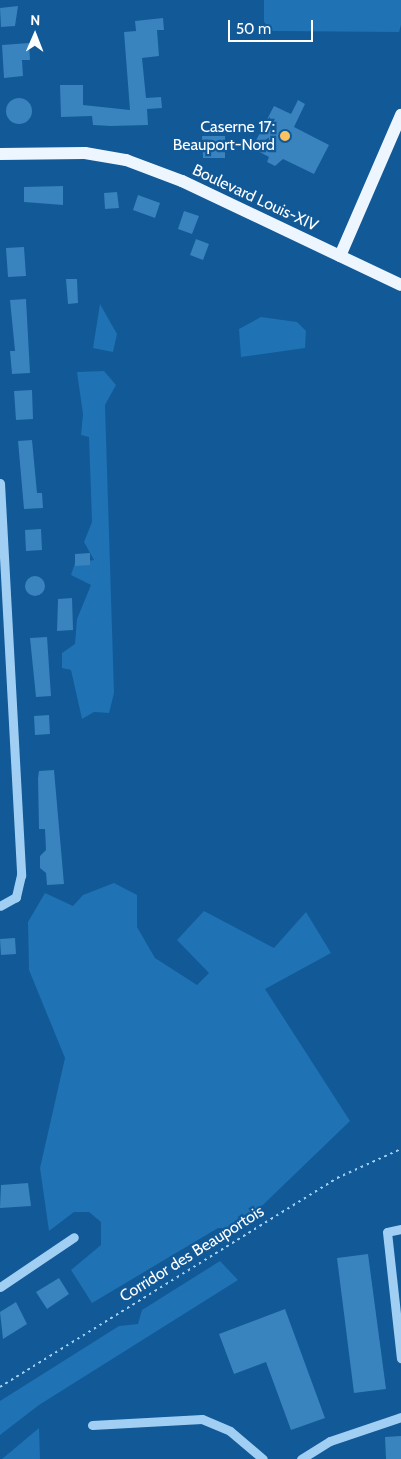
<!DOCTYPE html>
<html>
<head>
<meta charset="utf-8">
<style>
	body { margin:0 }
	#map { position:relative; width:401px; height:1459px; overflow:hidden; background:#115997; font-family:Cabin,sans-serif }
	div>[style] { position:absolute }
	.green>* { inset:0; background:#1f72b4 }
	.building>* { inset:0; background:#3983bf }
	.round { border-radius:50% }
	.path>* { height:2px; margin-top:-1px; transform-origin:0; background:repeating-linear-gradient(90deg,#a1cff4 0 2.5px,transparent 0 6.5px) }
	.minor>* { height:9px; margin:-4.5px; padding:0 4.5px; transform-origin:4.5px; border-radius:4.5px; background:#a1cff4 }
	.major>* { height:12px; margin:-6px; padding:0 6px; transform-origin:6px; border-radius:6px; background:#edf6ff }
	.dots>* { width:14px; height:14px; translate:-50% -50%; box-sizing:border-box; border:2px solid #115997; border-radius:50% }
	span { translate:-50% -50%; white-space:nowrap; text-align:center; line-height:1.15; -webkit-text-stroke:4.5px #115997; paint-order:stroke }
	.poi-label { font-size:16px; color:#fff }
	.right { translate:-100% -50%; text-align:right }
	.street-label { font-size:16px; color:#fff }
	.north { position:absolute; left:10px; top:10px; width:50px; height:50px; -webkit-text-stroke:4px #115997; paint-order:stroke; rotate:1deg; font-size:14px; font-weight:700; line-height:20px; text-align:center; color:#fff }
	.north::after { content:''; display:block; margin:auto; width:18px; height:22px; background:#fff; clip-path:polygon(50% 0,100% 100%,50% 72%,0 100%) }
	.scale { position:absolute; left:228px; top:20px; width:85px; height:22px; box-sizing:border-box; border:2px solid #fff; border-top:0; padding-left:6px; font-size:15px; line-height:18px; white-space:nowrap; color:#fff; -webkit-text-stroke:4px #115997; paint-order:stroke }
</style>
</head>
<body>
<div id="map">
	<div class="green">
		<i style="clip-path:polygon(264px 0,401px 0,401px 25px,399px 32px,272px 31px,264px 22px)"></i>
		<i style="clip-path:polygon(100px 304px,117px 334px,113px 352px,93px 348px)"></i>
		<i style="clip-path:polygon(261px 317px,297px 322px,306px 331px,305px 348px,241px 357px,239px 329px)"></i>
		<i style="clip-path:polygon(104px 371px,116px 385px,105px 405px,114px 693px,109px 713px,94px 712px,82px 719px,71px 670px,62px 668px,62px 653px,75px 644px,77px 619px,91px 585px,71px 575px,75px 563px,94px 560px,84px 542px,92px 522px,89px 437px,81px 435px,83px 414px,77px 372px)"></i>
		<i style="clip-path:polygon(114px 883px,137px 895px,137px 927px,155px 958px,197px 985px,209px 973px,177px 940px,204px 911px,274px 948px,306px 912px,331px 953px,265px 989px,350px 1121px,239px 1228px,218px 1228px,92px 1303px,71px 1270px,101px 1245px,101px 1222px,89px 1212px,74px 1212px,49px 1231px,40px 1168px,65px 1058px,29px 970px,28px 922px,45px 893px,73px 906px,83px 895px)"></i>
		<i style="clip-path:polygon(220px 1261px,238px 1280px,39px 1405px,0 1435px,0 1401px,119px 1326px,138px 1324px,142px 1310px)"></i>
		<i style="clip-path:polygon(39px 1428px,40px 1459px,2px 1459px)"></i>
	</div>
	<div class="building">
		<i style="clip-path:polygon(18px 6px,15px 26px,1px 27px,0 8px)"></i>
		<i style="clip-path:polygon(163px 18px,164px 30px,157px 30px,159px 56px,142px 58px,146px 98px,161px 97px,162px 108px,147px 109px,148px 125px,111px 126px,93px 125px,92px 116px,61px 117px,60px 85px,83px 85px,83px 105px,130px 110px,124px 32px,136px 31px,135px 21px)"></i>
		<i style="clip-path:polygon(29px 43px,30px 60px,22px 60px,23px 76px,4px 78px,2px 45px)"></i>
		<i class="round" style="left:6px;top:98px;width:26px;height:26px"></i>
		<i style="clip-path:polygon(298px 100px,305px 104px,294px 127px,329px 145px,314px 174px,283px 159px,275px 166px,267px 162px,269px 157px,252px 148px,274px 106px,291px 114px)"></i>
		<i style="clip-path:polygon(202px 136px,225px 136px,225px 158px,203px 158px)"></i>
		<i style="clip-path:polygon(63px 186px,63px 205px,24px 202px,24px 187px)"></i>
		<i style="clip-path:polygon(117px 192px,119px 208px,105px 209px,104px 193px)"></i>
		<i style="clip-path:polygon(138px 195px,160px 203px,155px 218px,133px 210px)"></i>
		<i style="clip-path:polygon(184px 211px,199px 216px,192px 234px,178px 229px)"></i>
		<i style="clip-path:polygon(196px 239px,209px 244px,203px 260px,190px 255px)"></i>
		<i style="clip-path:polygon(24px 247px,26px 276px,8px 277px,6px 248px)"></i>
		<i style="clip-path:polygon(66px 279px,77px 279px,78px 303px,68px 304px)"></i>
		<i style="clip-path:polygon(26px 299px,30px 373px,12px 374px,10px 351px,15px 351px,10px 300px)"></i>
		<i style="clip-path:polygon(32px 390px,33px 419px,16px 420px,14px 391px)"></i>
		<i style="clip-path:polygon(32px 440px,37px 493px,42px 493px,43px 508px,24px 509px,18px 441px)"></i>
		<i style="clip-path:polygon(41px 529px,42px 550px,26px 551px,25px 530px)"></i>
		<i style="clip-path:polygon(90px 553px,90px 565px,75px 566px,75px 554px)"></i>
		<i class="round" style="left:25px;top:576px;width:20px;height:20px"></i>
		<i style="clip-path:polygon(72px 598px,73px 630px,57px 631px,58px 599px)"></i>
		<i style="clip-path:polygon(47px 637px,51px 696px,36px 697px,30px 638px)"></i>
		<i style="clip-path:polygon(49px 715px,50px 734px,35px 735px,34px 716px)"></i>
		<i style="clip-path:polygon(54px 770px,64px 884px,47px 885px,46px 873px,40px 868px,40px 856px,46px 850px,45px 829px,39px 829px,38px 778px,39px 771px)"></i>
		<i style="clip-path:polygon(15px 938px,16px 954px,1px 955px,0 939px)"></i>
		<i style="clip-path:polygon(28px 1183px,31px 1206px,0 1208px,1px 1185px)"></i>
		<i style="clip-path:polygon(368px 1254px,386px 1389px,354px 1393px,337px 1258px)"></i>
		<i style="clip-path:polygon(59px 1278px,69px 1294px,47px 1309px,36px 1292px)"></i>
		<i style="clip-path:polygon(16px 1302px,27px 1324px,3px 1339px,0 1312px)"></i>
		<i style="clip-path:polygon(285px 1309px,325px 1418px,291px 1430px,266px 1362px,234px 1374px,219px 1334px)"></i>
		<i style="clip-path:polygon(401px 1436px,401px 1459px,386px 1459px,385px 1437px)"></i>
	</div>
	<div class="path">
		<i style="left:0;top:1387px;width:397px;rotate:-31.8deg"></i>
		<i style="left:337px;top:1178px;width:70px;rotate:-24.4deg"></i>
	</div>
	<div class="minor">
		<i style="left:0;top:483px;width:393px;rotate:86.9deg"></i>
		<i style="left:21px;top:875px;width:23px;rotate:103deg"></i>
		<i style="left:16px;top:897px;width:18px;rotate:151deg"></i>
		<i style="left:401px;top:1229px;width:14px;rotate:168deg"></i>
		<i style="left:387px;top:1232px;width:127px;rotate:83.7deg"></i>
		<i style="left:0;top:1287px;width:89px;rotate:-34deg"></i>
		<i style="left:92px;top:1425px;width:110px;rotate:-3.1deg"></i>
		<i style="left:202px;top:1419px;width:30px;rotate:23deg"></i>
		<i style="left:230px;top:1431px;width:43px;rotate:40.3deg"></i>
		<i style="left:301px;top:1459px;width:34px;rotate:-32deg"></i>
		<i style="left:330px;top:1441px;width:75px;rotate:-18.7deg"></i>
	</div>
	<div class="major">
		<i style="left:0;top:154px;width:85px;rotate:-0.7deg"></i>
		<i style="left:85px;top:153px;width:42px;rotate:9.7deg"></i>
		<i style="left:126px;top:160px;width:60px;rotate:20.6deg"></i>
		<i style="left:182px;top:181px;width:242px;rotate:25.4deg"></i>
		<i style="left:340px;top:256px;width:154px;rotate:-66.6deg"></i>
	</div>
	<div class="dots">
		<i style="left:285px;top:136px;background:#ffc263"></i>
	</div>
	<div class="poi-label">
		<span class="right" style="left:275px;top:136px">Caserne 17:<br>Beauport-Nord</span>
	</div>
	<div class="street-label">
		<span style="left:255px;top:198px;rotate:25deg">Boulevard Louis-XIV</span>
		<span style="left:192px;top:1254px;rotate:-32deg">Corridor des Beauportois</span>
	</div>
	<div class="north">N</div>
	<div class="scale">50 m</div>
</div>
</body>
</html>
